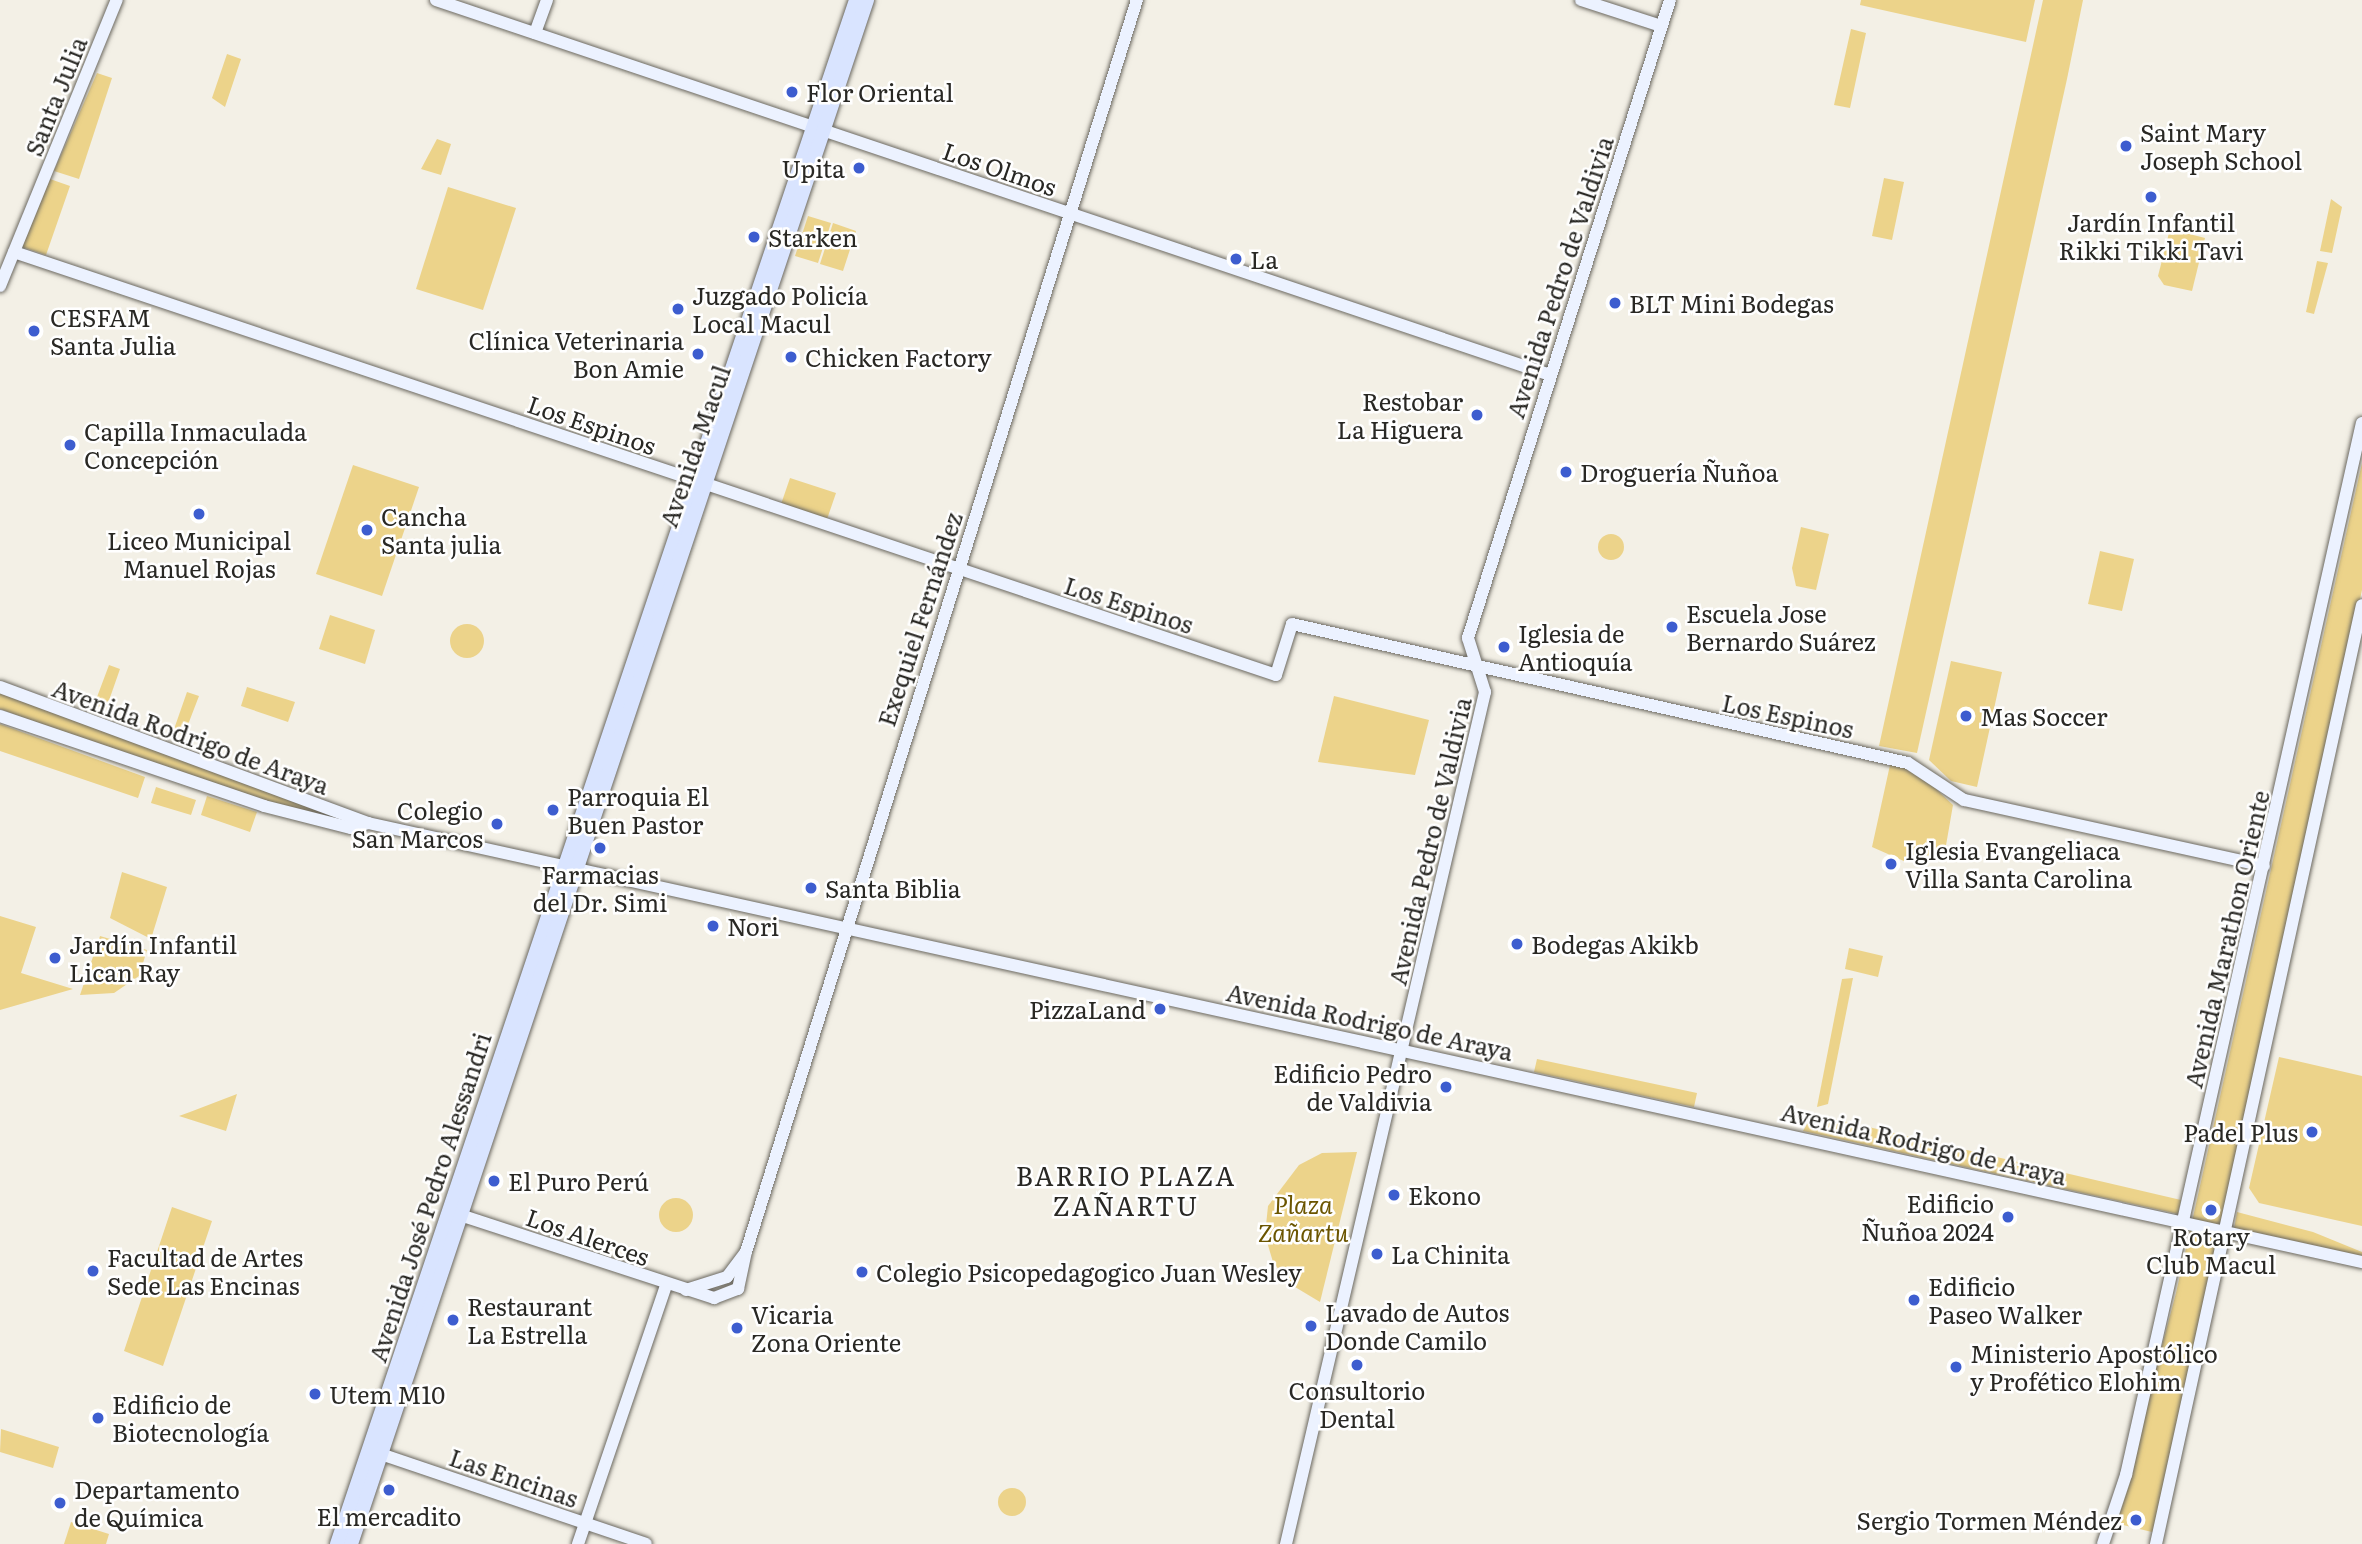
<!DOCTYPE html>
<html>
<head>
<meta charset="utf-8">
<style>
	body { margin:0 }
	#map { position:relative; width:2362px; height:1544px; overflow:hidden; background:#f3f0e6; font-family:Literata,serif }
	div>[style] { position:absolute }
	.green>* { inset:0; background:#ecd38a }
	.round { border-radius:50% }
	.roads { filter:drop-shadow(0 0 2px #6b6860) drop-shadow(0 0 2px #6b6860) }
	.secondary>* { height:12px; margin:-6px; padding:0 6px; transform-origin:6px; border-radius:6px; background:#ecf2ff }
	.primary>* { height:14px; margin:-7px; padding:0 7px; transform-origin:7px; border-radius:7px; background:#d9e4ff }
	.dots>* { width:19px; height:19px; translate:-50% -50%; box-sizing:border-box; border:4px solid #fff; border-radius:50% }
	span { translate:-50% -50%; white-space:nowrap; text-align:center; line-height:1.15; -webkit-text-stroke:5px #fff; paint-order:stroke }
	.poi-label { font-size:24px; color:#292824 }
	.left { translate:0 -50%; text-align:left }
	.right { translate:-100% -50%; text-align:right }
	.street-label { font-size:24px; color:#292824 }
	.park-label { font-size:24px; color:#6b5500; font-style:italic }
	.neighbourhood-label { font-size:26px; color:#292824; letter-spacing:2px }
</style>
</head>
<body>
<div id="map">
	<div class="green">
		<i style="clip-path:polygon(1861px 0,2035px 0,2026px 42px,1860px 5px)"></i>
		<i style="clip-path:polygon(2043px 0,2083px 0,2067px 79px,1917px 753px,1879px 746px)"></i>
		<i style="clip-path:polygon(1851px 29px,1866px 33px,1850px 108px,1834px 105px)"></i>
		<i style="clip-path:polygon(227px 54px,241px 59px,225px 107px,212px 98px)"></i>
		<i style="clip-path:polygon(97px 73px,112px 78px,79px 179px,54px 171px)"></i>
		<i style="clip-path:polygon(437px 139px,451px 144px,441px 175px,421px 169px)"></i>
		<i style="clip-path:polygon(1884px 178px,1904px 182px,1892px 240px,1872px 236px)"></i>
		<i style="clip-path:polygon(50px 179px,70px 186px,46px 255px,22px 247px)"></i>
		<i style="clip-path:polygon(448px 187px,516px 208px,483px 310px,416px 289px)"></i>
		<i style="clip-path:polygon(2331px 199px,2342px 207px,2332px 253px,2320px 251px)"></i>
		<i style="clip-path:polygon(808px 216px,831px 223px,818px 263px,795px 256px)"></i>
		<i style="clip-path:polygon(833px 223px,856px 231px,843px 271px,820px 264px)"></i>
		<i style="clip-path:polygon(2170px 229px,2205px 238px,2192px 291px,2164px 285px,2158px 276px)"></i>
		<i style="clip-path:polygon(2317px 261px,2328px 263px,2314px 314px,2306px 312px)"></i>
		<i style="clip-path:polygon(2362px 463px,2362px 590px,2156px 1533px,2115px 1523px,2176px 1293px)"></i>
		<i style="clip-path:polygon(353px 465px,419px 487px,382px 596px,316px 574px)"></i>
		<i style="clip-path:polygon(790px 478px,836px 493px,825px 525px,779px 510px)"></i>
		<i style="clip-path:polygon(1801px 527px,1829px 534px,1816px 590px,1796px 586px,1792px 568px)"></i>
		<i class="round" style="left:1598px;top:534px;width:26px;height:26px"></i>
		<i style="clip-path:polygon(2100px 551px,2134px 559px,2122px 611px,2088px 604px)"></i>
		<i style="clip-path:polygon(330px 615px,375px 630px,365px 664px,319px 649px)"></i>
		<i class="round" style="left:450px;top:624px;width:34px;height:34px"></i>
		<i style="clip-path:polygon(1951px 661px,2002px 672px,1977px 787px,1951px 781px,1929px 760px)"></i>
		<i style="clip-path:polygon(109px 665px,120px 669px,106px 709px,94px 705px)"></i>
		<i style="clip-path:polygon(247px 687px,295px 702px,288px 722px,241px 706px)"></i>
		<i style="clip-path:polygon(0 692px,361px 822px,264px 804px,156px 766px,0 709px)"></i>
		<i style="clip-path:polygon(187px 692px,199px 696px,184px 735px,173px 732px)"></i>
		<i style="clip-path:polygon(1334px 696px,1429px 720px,1415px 775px,1318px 762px)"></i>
		<i style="clip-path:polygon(0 724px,145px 777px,138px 798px,0 751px)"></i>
		<i style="clip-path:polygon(1890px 765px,1917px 771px,1953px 805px,1944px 857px,1914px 854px,1906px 862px,1872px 847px)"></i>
		<i style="clip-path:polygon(156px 787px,196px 800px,191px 815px,151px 803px)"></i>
		<i style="clip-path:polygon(207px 796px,257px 812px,250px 832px,201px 815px)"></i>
		<i style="clip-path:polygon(122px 872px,167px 887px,151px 939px,110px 918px)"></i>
		<i style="clip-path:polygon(0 916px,36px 927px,21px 973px,73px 989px,0 1010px)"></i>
		<i style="clip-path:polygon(100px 936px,147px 950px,139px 976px,114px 993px,80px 995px)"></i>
		<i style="clip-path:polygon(1849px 948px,1883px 956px,1878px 977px,1845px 969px)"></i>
		<i style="clip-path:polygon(1853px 978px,1828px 1104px,1817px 1107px,1842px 979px)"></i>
		<i style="clip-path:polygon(2279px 1057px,2362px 1076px,2362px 1226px,2259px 1203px,2249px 1188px)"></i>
		<i style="clip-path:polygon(1537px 1059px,1697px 1093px,1694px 1107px,1534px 1072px)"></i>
		<i style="clip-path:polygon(237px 1094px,226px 1131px,179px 1116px,190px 1112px)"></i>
		<i style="clip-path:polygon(1813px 1114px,2181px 1200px,2178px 1214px,1803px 1131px)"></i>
		<i style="clip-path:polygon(1357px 1152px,1320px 1302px,1290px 1284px,1273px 1262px,1265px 1235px,1268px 1206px,1299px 1165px,1322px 1153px)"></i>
		<i class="round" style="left:659px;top:1198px;width:34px;height:34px"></i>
		<i style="clip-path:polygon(172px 1207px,212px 1221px,163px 1366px,124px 1351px)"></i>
		<i style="clip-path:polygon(2237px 1212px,2313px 1232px,2362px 1252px,2362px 1258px,2234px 1229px)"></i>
		<i style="clip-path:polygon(1px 1429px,59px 1447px,53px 1468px,0 1452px)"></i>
		<i class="round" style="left:998px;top:1488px;width:28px;height:28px"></i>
		<i style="clip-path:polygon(71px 1522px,109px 1534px,106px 1544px,64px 1544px)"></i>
	</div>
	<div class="roads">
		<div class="secondary">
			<i style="left:436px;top:0;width:1175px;rotate:18.6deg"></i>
			<i style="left:1581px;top:0;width:84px;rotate:18deg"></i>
			<i style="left:535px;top:33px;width:35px;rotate:-70deg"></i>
			<i style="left:14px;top:252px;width:1331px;rotate:18.53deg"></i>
			<i style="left:1276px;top:675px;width:53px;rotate:-72.6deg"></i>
			<i style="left:1292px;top:624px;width:631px;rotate:12.72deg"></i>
			<i style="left:1908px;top:763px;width:67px;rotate:33.5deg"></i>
			<i style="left:1964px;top:800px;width:307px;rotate:12.4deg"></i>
			<i style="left:0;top:286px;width:309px;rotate:-67.8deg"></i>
			<i style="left:0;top:687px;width:392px;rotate:20.3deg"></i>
			<i style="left:368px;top:823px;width:2042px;rotate:12.42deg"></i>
			<i style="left:0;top:716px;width:279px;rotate:18.8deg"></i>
			<i style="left:264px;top:806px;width:90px;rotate:14.2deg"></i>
			<i style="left:351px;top:828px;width:18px;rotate:-16deg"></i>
			<i style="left:454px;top:1213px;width:274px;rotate:18.1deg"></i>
			<i style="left:714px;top:1298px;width:26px;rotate:-21deg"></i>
			<i style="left:738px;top:1289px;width:38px;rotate:-78deg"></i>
			<i style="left:686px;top:1290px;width:43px;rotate:-17.6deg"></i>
			<i style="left:727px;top:1277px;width:31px;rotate:-53deg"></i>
			<i style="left:746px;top:1252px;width:1312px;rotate:-72.66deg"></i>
			<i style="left:372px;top:1451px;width:289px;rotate:18.7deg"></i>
			<i style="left:578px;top:1544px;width:274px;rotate:-71.2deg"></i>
			<i style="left:1286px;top:1544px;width:875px;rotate:-76.85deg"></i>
			<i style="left:1485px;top:692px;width:57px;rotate:-107.5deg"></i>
			<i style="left:1468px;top:638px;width:669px;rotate:-72.43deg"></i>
			<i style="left:2103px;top:1544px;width:73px;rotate:-71.6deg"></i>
			<i style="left:2126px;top:1475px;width:1078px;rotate:-77.36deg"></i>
			<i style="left:2156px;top:1544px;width:961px;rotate:-77.63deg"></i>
		</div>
		<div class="primary">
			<i style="left:337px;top:1544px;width:1629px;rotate:-71.42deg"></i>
			<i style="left:351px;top:1544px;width:1628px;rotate:-71.52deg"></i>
		</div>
	</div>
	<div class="dots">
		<i style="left:792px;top:92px;background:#3d5dcf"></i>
		<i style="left:2126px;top:146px;background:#3d5dcf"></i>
		<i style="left:859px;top:168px;background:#3d5dcf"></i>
		<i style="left:2151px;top:197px;background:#3d5dcf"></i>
		<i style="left:754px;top:237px;background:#3d5dcf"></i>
		<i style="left:1236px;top:259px;background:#3d5dcf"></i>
		<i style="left:1615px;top:303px;background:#3d5dcf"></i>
		<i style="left:678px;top:309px;background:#3d5dcf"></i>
		<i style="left:34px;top:331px;background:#3d5dcf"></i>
		<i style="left:698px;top:354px;background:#3d5dcf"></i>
		<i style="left:791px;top:357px;background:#3d5dcf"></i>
		<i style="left:1477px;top:415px;background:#3d5dcf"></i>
		<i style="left:70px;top:445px;background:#3d5dcf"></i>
		<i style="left:1566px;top:472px;background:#3d5dcf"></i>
		<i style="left:199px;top:514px;background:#3d5dcf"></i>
		<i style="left:367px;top:530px;background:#3d5dcf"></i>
		<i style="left:1672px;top:627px;background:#3d5dcf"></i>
		<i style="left:1504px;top:647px;background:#3d5dcf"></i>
		<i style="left:1966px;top:716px;background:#3d5dcf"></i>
		<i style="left:553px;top:810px;background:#3d5dcf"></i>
		<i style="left:497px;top:824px;background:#3d5dcf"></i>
		<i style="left:600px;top:848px;background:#3d5dcf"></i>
		<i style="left:1891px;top:864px;background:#3d5dcf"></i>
		<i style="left:811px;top:888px;background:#3d5dcf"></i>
		<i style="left:713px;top:926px;background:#3d5dcf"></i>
		<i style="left:1517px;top:944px;background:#3d5dcf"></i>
		<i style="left:55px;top:958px;background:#3d5dcf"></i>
		<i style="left:1160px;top:1009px;background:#3d5dcf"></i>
		<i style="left:1446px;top:1087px;background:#3d5dcf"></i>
		<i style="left:2312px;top:1132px;background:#3d5dcf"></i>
		<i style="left:494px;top:1181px;background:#3d5dcf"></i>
		<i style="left:1394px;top:1195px;background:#3d5dcf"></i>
		<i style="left:2211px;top:1210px;background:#3d5dcf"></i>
		<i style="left:2008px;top:1217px;background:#3d5dcf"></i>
		<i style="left:1377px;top:1254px;background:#3d5dcf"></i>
		<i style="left:93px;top:1271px;background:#3d5dcf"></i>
		<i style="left:862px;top:1272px;background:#3d5dcf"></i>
		<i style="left:1914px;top:1300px;background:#3d5dcf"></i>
		<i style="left:453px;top:1320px;background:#3d5dcf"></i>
		<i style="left:1311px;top:1326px;background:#3d5dcf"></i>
		<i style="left:737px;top:1328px;background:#3d5dcf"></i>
		<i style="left:1357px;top:1365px;background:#3d5dcf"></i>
		<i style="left:1956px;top:1367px;background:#3d5dcf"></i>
		<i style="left:315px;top:1394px;background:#3d5dcf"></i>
		<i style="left:98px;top:1418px;background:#3d5dcf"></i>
		<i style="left:389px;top:1490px;background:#3d5dcf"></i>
		<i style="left:60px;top:1503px;background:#3d5dcf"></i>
		<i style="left:2136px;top:1520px;background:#3d5dcf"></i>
	</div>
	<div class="poi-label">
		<span class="left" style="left:806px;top:92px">Flor Oriental</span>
		<span class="left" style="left:2140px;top:146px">Saint Mary<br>Joseph School</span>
		<span class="right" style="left:845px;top:168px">Upita</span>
		<span style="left:2151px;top:236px">Jardín Infantil<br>Rikki Tikki Tavi</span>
		<span class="left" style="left:768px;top:237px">Starken</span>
		<span class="left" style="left:1250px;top:259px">La</span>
		<span class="left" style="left:692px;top:309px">Juzgado Policía<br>Local Macul</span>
		<span class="left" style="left:1629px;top:303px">BLT Mini Bodegas</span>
		<span class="left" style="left:50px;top:331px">CESFAM<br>Santa Julia</span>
		<span class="right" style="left:684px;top:354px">Clínica Veterinaria<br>Bon Amie</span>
		<span class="left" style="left:805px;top:357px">Chicken Factory</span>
		<span class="right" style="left:1463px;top:415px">Restobar<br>La Higuera</span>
		<span class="left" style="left:84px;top:445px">Capilla Inmaculada<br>Concepción</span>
		<span class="left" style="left:1580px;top:472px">Droguería Ñuñoa</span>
		<span class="left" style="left:381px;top:530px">Cancha<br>Santa julia</span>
		<span style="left:199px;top:554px">Liceo Municipal<br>Manuel Rojas</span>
		<span class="left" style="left:1686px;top:627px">Escuela Jose<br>Bernardo Suárez</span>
		<span class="left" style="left:1518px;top:647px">Iglesia de<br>Antioquía</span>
		<span class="left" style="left:1980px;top:716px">Mas Soccer</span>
		<span class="left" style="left:567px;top:810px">Parroquia El<br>Buen Pastor</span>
		<span class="right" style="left:483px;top:824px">Colegio<br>San Marcos</span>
		<span class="left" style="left:1905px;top:864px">Iglesia Evangeliaca<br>Villa Santa Carolina</span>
		<span style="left:600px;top:888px">Farmacias<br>del Dr. Simi</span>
		<span class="left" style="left:825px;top:888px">Santa Biblia</span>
		<span class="left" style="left:727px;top:926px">Nori</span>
		<span class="left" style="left:69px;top:958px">Jardín Infantil<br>Lican Ray</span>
		<span class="left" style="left:1531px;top:944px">Bodegas Akikb</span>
		<span class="right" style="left:1146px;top:1009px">PizzaLand</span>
		<span class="right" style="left:1432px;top:1087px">Edificio Pedro<br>de Valdivia</span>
		<span class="right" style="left:2298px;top:1132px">Padel Plus</span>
		<span class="left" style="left:508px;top:1181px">El Puro Perú</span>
		<span class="left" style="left:1408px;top:1195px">Ekono</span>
		<span class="right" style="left:1994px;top:1217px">Edificio<br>Ñuñoa 2024</span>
		<span style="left:2211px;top:1250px">Rotary<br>Club Macul</span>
		<span class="left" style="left:1391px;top:1254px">La Chinita</span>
		<span class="left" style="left:107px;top:1271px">Facultad de Artes<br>Sede Las Encinas</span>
		<span class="left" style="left:876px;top:1272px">Colegio Psicopedagogico Juan Wesley</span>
		<span class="left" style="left:1928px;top:1300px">Edificio<br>Paseo Walker</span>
		<span class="left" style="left:467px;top:1320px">Restaurant<br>La Estrella</span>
		<span class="left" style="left:1325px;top:1326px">Lavado de Autos<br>Donde Camilo</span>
		<span class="left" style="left:751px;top:1328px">Vicaria<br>Zona Oriente</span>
		<span class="left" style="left:1970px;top:1367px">Ministerio Apostólico<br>y Profético Elohim</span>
		<span style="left:1357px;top:1404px">Consultorio<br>Dental</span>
		<span class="left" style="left:329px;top:1394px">Utem M10</span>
		<span class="left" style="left:112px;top:1418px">Edificio de<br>Biotecnología</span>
		<span class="left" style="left:74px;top:1503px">Departamento<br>de Química</span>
		<span style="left:389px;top:1516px">El mercadito</span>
		<span class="right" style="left:2122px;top:1520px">Sergio Tormen Méndez</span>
	</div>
	<div class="street-label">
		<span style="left:55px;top:96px;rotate:-68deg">Santa Julia</span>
		<span style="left:1000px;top:168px;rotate:19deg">Los Olmos</span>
		<span style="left:1559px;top:277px;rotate:-72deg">Avenida Pedro de Valdivia</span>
		<span style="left:592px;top:424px;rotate:19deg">Los Espinos</span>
		<span style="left:694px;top:446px;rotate:-71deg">Avenida Macul</span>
		<span style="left:1129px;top:604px;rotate:18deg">Los Espinos</span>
		<span style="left:919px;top:619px;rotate:-72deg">Exequiel Fernández</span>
		<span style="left:1788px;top:715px;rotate:12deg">Los Espinos</span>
		<span style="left:191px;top:736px;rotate:20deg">Avenida Rodrigo de Araya</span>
		<span style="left:1429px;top:841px;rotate:-77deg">Avenida Pedro de Valdivia</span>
		<span style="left:2226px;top:939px;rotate:-77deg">Avenida Marathon Oriente</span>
		<span style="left:1370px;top:1021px;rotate:12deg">Avenida Rodrigo de Araya</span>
		<span style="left:1924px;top:1143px;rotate:13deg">Avenida Rodrigo de Araya</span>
		<span style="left:429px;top:1197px;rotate:-72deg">Avenida José Pedro Alessandri</span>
		<span style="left:588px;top:1236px;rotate:19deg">Los Alerces</span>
		<span style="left:514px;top:1477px;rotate:19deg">Las Encinas</span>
	</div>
	<div class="park-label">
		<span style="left:1303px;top:1218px">Plaza<br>Zañartu</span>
	</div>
	<div class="neighbourhood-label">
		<span style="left:1126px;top:1190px">BARRIO PLAZA<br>ZAÑARTU</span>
	</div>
</div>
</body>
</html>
